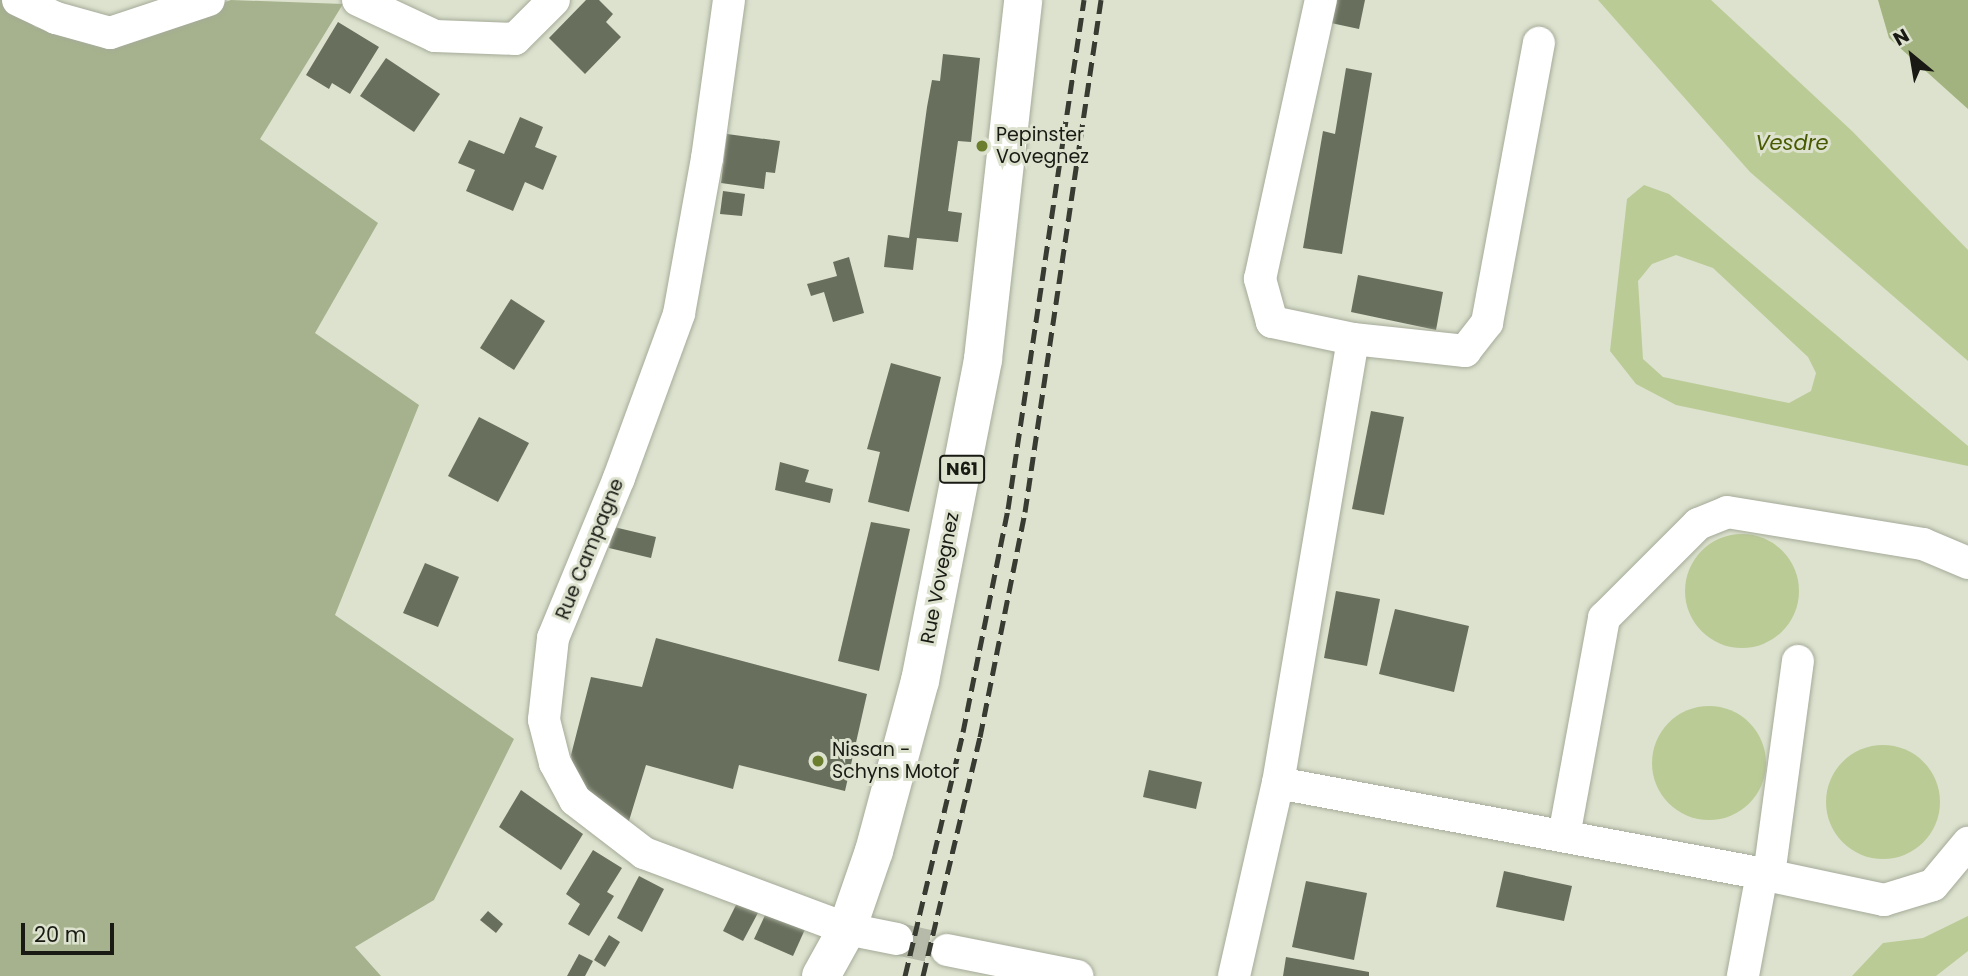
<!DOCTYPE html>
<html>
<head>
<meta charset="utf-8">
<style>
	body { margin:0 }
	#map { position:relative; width:1968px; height:976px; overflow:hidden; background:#dce2ce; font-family:Poppins,sans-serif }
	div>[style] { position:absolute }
	.green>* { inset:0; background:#a6b28d }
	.forest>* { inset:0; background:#a3b37f }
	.water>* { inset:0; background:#bbcb96 }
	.round { border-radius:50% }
	.building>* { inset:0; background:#696f5d }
	.minor-tunnel>* { height:32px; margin-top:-16px; transform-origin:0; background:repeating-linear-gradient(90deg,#b5baa9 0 32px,transparent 0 48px) }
	.roads { filter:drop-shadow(0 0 2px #a5ab99) drop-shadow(0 0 2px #a5ab99) }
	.minor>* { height:32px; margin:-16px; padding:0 16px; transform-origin:16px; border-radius:16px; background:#fff }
	.major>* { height:38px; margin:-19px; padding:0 19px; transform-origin:19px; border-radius:19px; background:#fff }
	.rail>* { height:5px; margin-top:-2.5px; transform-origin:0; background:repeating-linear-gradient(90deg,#383b31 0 14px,transparent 0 21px) }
	.dots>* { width:19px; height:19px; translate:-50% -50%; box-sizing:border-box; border:4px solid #dce2ce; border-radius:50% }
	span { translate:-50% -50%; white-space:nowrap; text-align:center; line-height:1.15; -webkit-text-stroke:6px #dce2ce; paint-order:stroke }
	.shield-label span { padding:2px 5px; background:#dce2ce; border:2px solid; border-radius:5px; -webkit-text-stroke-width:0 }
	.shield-label { font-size:18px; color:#181a13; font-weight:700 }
	.poi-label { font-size:19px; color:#181a13 }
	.left { translate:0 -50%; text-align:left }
	.street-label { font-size:19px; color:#181a13 }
	.water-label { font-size:21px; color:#475901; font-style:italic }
	.north { position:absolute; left:1877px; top:21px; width:70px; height:70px; -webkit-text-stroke:5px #dce2ce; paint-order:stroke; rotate:330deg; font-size:19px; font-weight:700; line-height:28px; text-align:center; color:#181a13 }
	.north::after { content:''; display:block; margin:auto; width:24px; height:32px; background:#181a13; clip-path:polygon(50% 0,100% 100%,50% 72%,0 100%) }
	.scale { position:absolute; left:21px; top:923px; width:93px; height:32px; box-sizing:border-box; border:4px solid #181a13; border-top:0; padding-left:9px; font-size:21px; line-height:24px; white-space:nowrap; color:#181a13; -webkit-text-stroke:5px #dce2ce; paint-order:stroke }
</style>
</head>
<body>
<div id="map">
	<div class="green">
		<i style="clip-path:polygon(0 0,8px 0,35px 27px,105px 43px,231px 0,343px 4px,260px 139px,378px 223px,315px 333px,419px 405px,335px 615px,514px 739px,434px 900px,355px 947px,381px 976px,0 976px)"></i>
	</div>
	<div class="forest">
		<i style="clip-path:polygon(1878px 0,1968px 0,1968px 109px,1889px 38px)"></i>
	</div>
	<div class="water">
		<i style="clip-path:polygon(1598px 0,1711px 0,1852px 131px,1968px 250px,1968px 361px,1750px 172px)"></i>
		<i style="clip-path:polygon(evenodd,1644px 185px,1669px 194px,1968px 446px,1968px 466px,1676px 405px,1636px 384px,1610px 351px,1627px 199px,1644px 185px,1676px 255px,1713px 268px,1808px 357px,1816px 373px,1811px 391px,1789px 403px,1663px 377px,1643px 359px,1638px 281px,1652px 264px,1676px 255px)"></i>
		<i class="round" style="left:1685px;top:534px;width:114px;height:114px"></i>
		<i class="round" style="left:1652px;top:706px;width:114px;height:114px"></i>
		<i class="round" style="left:1826px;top:745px;width:114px;height:114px"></i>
		<i style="clip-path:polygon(1968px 916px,1968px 951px,1936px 976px,1852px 976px,1883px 943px,1923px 938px)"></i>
	</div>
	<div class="building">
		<i style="clip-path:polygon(586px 0,599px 0,613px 14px,606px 22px,621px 37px,585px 74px,549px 38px)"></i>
		<i style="clip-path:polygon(1335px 0,1365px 0,1359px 29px,1331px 23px)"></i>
		<i style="clip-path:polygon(338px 22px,379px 47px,350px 94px,332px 83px,329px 89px,306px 75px)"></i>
		<i style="clip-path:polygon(943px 54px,980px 58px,971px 142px,958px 141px,948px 211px,962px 213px,958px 242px,917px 238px,913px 270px,884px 267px,888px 235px,909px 238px,927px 107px,932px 80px,940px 81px)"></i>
		<i style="clip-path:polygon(386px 58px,440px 94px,414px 132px,360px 96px)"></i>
		<i style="clip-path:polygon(1346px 68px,1372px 73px,1342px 254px,1303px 248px,1323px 131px,1335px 134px)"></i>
		<i style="clip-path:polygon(520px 117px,543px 127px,535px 147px,557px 156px,543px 190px,525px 182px,513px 211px,466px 191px,475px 170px,458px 163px,469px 140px,504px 154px)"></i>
		<i style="clip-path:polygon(727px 134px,780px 141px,775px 173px,766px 172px,764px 189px,721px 183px)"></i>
		<i style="clip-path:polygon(723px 191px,745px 194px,742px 216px,720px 214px)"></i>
		<i style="clip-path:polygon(849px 257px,864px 313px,833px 322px,824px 292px,811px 296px,807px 284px,837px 276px,833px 262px)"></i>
		<i style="clip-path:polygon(1358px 275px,1443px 292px,1436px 330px,1351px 312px)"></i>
		<i style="clip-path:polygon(511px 299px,545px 321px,514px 370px,480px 348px)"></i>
		<i style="clip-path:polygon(891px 363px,941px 377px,909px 512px,868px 502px,880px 452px,867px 449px)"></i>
		<i style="clip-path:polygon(1371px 411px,1404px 417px,1384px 515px,1352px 509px)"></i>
		<i style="clip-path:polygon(479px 417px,529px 443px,498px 502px,448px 476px)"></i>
		<i style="clip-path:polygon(780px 462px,809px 470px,805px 482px,833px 489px,830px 503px,775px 490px)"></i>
		<i style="clip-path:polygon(871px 522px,910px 529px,879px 671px,838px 661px)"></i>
		<i style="clip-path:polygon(614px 527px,656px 537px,651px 558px,609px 548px)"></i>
		<i style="clip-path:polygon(425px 563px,459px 577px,438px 627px,403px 613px)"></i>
		<i style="clip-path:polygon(1336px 591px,1380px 599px,1367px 666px,1324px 658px)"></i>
		<i style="clip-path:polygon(1395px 609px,1469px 626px,1454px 692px,1379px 674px)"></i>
		<i style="clip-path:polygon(656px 638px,867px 694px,845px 791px,739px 765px,733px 789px,646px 765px,628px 824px,575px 779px,571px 755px,591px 677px,642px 687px)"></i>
		<i style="clip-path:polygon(1149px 770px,1202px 782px,1196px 809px,1143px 797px)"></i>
		<i style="clip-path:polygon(521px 790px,583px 834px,561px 870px,499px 827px)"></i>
		<i style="clip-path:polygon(593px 850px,622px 868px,607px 892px,614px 896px,589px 936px,568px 924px,580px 904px,566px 894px)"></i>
		<i style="clip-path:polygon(1504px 871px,1572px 886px,1564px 921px,1496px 907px)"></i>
		<i style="clip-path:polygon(639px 876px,664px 889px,642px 932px,617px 918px)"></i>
		<i style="clip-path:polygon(1306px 881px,1367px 893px,1354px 960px,1292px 947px)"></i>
		<i style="clip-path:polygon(738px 901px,759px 911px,743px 941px,723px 931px)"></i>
		<i style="clip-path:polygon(488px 911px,503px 924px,496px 933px,480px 920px)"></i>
		<i style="clip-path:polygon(767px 911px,806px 927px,793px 956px,754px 939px)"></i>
		<i style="clip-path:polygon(609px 935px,620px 942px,605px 967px,594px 960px)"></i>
		<i style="clip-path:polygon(579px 954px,593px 961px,585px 976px,567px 976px)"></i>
		<i style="clip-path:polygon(1286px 957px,1369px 972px,1369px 976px,1283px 976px)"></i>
	</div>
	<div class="minor-tunnel">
		<i style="left:897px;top:939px;width:51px;rotate:12.4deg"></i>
	</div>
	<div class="roads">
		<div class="minor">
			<i style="left:18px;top:0;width:42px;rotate:25.3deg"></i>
			<i style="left:56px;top:18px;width:56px;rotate:15.5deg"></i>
			<i style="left:110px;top:33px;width:104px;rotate:-18.4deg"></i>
			<i style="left:358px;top:0;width:85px;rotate:25.1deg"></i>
			<i style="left:435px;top:36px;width:80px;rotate:2.1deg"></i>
			<i style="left:515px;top:39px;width:55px;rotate:-45deg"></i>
			<i style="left:729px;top:0;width:160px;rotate:97.9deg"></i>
			<i style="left:707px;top:158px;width:158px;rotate:100.2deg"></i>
			<i style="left:679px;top:314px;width:175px;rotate:110.1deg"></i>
			<i style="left:619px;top:478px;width:173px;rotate:112.4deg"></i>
			<i style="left:553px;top:638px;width:82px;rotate:96.3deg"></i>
			<i style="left:544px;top:720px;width:44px;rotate:75.7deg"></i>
			<i style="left:555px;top:763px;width:42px;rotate:61.6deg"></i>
			<i style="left:575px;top:800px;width:87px;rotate:37.5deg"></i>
			<i style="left:644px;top:853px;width:217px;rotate:20.5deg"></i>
			<i style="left:847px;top:929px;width:51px;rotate:11.3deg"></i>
			<i style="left:1353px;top:339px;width:113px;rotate:6.1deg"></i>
			<i style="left:1465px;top:351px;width:36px;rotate:-52deg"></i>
			<i style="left:1487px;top:323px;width:285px;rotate:-79.5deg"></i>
			<i style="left:1278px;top:783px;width:450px;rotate:-80.4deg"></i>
			<i style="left:1353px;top:339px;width:83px;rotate:-168.1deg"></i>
			<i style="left:1272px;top:322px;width:45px;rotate:-105.6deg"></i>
			<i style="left:1260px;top:279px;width:286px;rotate:-77.7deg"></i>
			<i style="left:1564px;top:836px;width:222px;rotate:-79.6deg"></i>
			<i style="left:1604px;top:618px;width:133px;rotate:-45deg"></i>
			<i style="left:1698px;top:524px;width:31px;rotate:-22deg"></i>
			<i style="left:1727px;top:512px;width:199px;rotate:9.3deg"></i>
			<i style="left:1923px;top:544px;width:49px;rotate:22.9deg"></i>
			<i style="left:1762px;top:874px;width:125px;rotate:12deg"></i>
			<i style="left:1884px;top:900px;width:51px;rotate:-17deg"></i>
			<i style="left:1933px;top:885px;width:55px;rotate:-50.2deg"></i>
			<i style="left:1769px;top:875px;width:216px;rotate:-82.3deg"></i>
			<i style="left:947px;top:950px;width:133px;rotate:11.3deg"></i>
			<i style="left:1234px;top:976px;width:198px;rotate:-77.2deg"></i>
			<i style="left:1278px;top:783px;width:492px;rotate:10.6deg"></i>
			<i style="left:1762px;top:874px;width:104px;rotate:100.6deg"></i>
		</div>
		<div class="major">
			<i style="left:821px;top:976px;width:54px;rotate:-61deg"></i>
			<i style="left:847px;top:929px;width:83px;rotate:-70.9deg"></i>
			<i style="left:874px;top:851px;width:176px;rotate:-74.9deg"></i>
			<i style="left:920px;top:681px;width:328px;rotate:-78.9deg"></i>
			<i style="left:983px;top:359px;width:361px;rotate:-83.6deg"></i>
		</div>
	</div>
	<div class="rail">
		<i style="left:905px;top:976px;width:251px;rotate:-76.6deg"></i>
		<i style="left:963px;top:732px;width:227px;rotate:-78.6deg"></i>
		<i style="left:1008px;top:509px;width:515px;rotate:-81.51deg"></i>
		<i style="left:923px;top:976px;width:246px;rotate:-76.6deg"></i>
		<i style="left:980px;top:737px;width:229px;rotate:-78.7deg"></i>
		<i style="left:1025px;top:512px;width:518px;rotate:-81.56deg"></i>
	</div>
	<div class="dots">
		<i style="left:982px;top:146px;background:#6a7e2e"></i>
		<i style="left:818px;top:761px;background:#6a7e2e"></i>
	</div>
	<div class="shield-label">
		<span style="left:962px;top:469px">N61</span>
	</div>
	<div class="poi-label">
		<span class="left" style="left:996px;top:146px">Pepinster<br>Vovegnez</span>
		<span class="left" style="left:832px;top:761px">Nissan -<br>Schyns Motor</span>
	</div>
	<div class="street-label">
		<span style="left:590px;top:549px;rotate:-68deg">Rue Campagne</span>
		<span style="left:940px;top:578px;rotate:-79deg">Rue Vovegnez</span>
	</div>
	<div class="water-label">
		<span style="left:1792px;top:143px">Vesdre</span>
	</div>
	<div class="north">N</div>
	<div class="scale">20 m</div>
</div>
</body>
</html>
